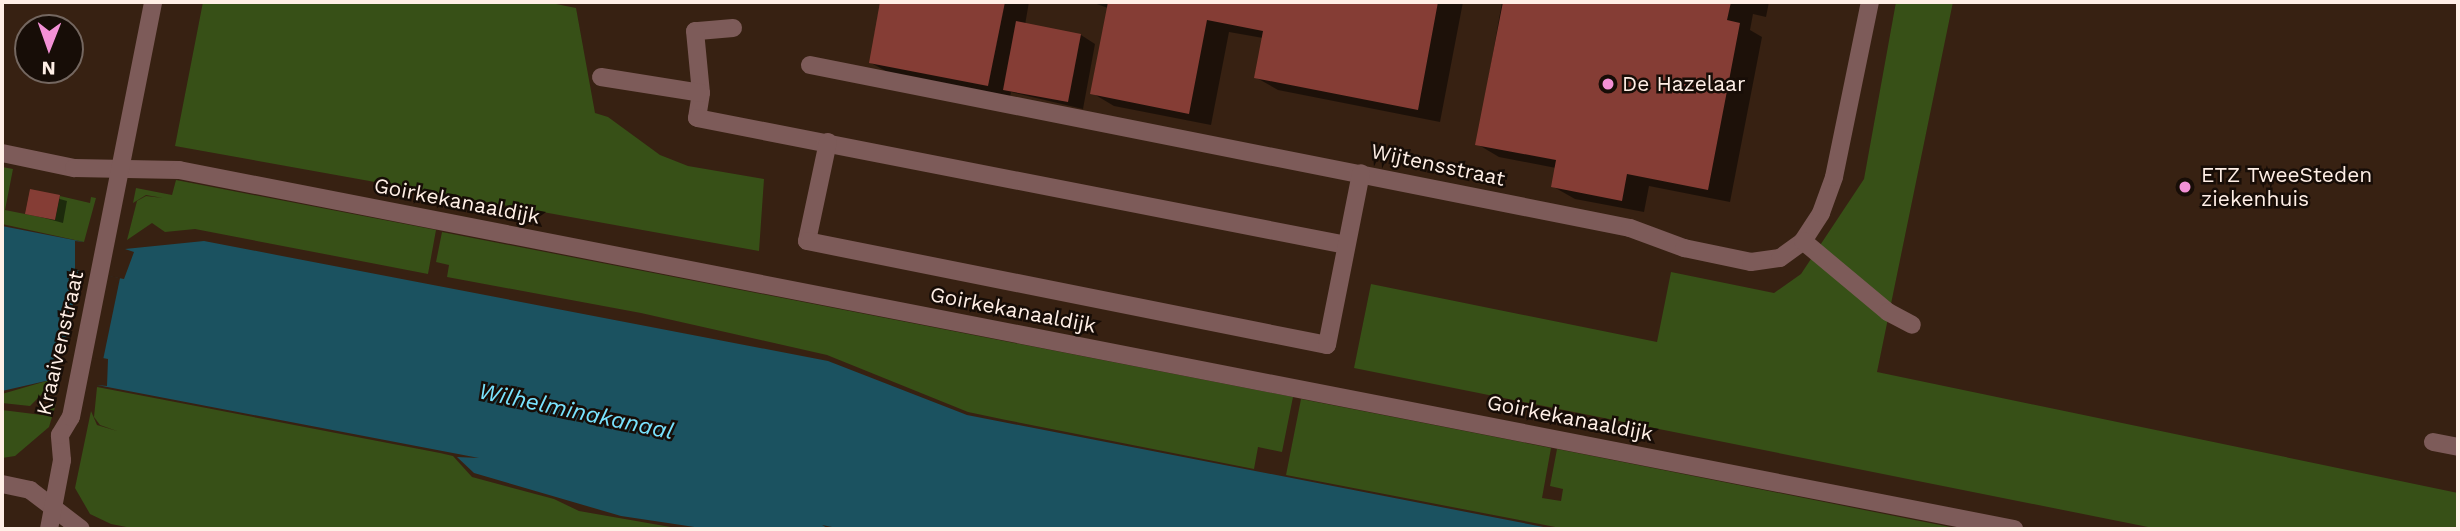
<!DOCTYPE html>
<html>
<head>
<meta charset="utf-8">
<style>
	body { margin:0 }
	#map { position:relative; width:2460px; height:531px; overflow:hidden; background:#372112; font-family:"Work Sans",sans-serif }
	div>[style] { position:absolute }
	.green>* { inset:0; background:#375017 }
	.water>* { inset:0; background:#1b5260 }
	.pier>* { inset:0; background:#372112 }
	.shadow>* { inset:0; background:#0007 }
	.building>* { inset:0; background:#853d35 }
	.minor>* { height:18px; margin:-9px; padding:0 9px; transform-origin:9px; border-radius:9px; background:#7d5b59 }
	.dots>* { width:19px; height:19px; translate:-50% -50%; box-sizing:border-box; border:4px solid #170d07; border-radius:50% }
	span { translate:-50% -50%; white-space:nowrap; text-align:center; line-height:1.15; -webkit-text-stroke:5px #170d07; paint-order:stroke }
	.poi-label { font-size:21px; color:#ffefe6 }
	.left { translate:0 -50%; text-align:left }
	.street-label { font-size:21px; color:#ffefe6 }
	.water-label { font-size:23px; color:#79e3fe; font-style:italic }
	.frame { position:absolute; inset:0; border:4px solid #ffefe6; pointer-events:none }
	.north { position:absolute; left:14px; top:14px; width:70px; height:70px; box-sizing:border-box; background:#170d07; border:2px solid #746760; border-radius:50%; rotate:181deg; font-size:19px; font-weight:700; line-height:28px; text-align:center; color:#ffefe6 }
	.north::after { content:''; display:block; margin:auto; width:24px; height:32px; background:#f391d6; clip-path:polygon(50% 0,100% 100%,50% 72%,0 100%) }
</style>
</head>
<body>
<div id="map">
	<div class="green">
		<i style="clip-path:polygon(203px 2px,546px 2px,576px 8px,595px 113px,608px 117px,660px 155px,688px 166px,764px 179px,759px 251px,175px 146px)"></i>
		<i style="clip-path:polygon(1896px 2px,1953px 2px,1877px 372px,2458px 493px,2458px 529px,2158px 529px,1354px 368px,1371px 284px,1657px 342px,1671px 272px,1774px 293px,1801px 274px,1864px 179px)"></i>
		<i style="clip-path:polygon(2px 167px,13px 169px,5px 210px,55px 220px,60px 196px,90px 203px,91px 197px,96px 198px,84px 242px,2px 224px)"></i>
		<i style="clip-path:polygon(176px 180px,436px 230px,428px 274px,195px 229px,165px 232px,152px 223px,127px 240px,137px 201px,146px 196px,163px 198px,146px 195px,133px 203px,136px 188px,172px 195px)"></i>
		<i style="clip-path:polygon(442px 232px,1293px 397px,1282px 452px,1258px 447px,1254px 469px,1006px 420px,968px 412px,827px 355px,641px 313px,447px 277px,449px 265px,436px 262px)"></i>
		<i style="clip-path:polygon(50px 380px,59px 381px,58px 387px,46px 390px,30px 406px,2px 403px,2px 394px)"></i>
		<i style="clip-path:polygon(97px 387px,440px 453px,453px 456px,472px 477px,554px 499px,579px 511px,682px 529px,137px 529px,111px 524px,90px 514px,75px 488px,91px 411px,97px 425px,117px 431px,100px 425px,94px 417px)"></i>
		<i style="clip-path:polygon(1301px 399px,1551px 448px,1542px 498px,1561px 501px,1563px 489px,1550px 486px,1557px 449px,1960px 529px,1566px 529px,1286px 475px)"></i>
		<i style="clip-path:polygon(56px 404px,49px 427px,15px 456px,2px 458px,2px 410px,42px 415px)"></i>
	</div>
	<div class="water">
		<i style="clip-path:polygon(2px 226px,84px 242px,75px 241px,75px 270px,124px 279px,134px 252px,125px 249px,204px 241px,828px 361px,967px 415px,1554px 529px,842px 529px,822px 525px,829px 529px,708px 529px,621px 516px,474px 473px,457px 457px,479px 458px,97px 385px,107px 386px,108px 359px,60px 350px,50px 375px,59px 377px,59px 378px,2px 391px)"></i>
	</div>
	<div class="pier">
		<i style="clip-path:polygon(80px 270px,120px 278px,103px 360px,63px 353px)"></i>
	</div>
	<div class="shadow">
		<i style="clip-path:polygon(882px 2px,1029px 2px,1025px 25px,1081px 35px,1095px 44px,1083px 109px,1011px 92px,1010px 98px,893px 75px,871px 63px)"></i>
		<i style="clip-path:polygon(1091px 2px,1463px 2px,1440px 122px,1278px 90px,1255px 77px,1263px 38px,1229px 32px,1211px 125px,1114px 106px,1092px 93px,1108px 8px)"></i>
		<i style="clip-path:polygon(1502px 2px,1769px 2px,1766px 17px,1753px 14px,1750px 30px,1762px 37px,1730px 202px,1649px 186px,1644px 212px,1575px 199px,1552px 186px,1556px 168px,1499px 157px,1477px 144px)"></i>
		<i style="clip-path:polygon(31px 191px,67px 201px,63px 223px,26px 213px)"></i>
	</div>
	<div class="building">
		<i style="clip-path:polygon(880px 2px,1005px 2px,988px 86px,869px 63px)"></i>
		<i style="clip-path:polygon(1108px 2px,1438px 2px,1418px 110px,1254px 78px,1263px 31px,1207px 20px,1189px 114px,1090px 94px)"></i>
		<i style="clip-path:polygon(1503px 2px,1731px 2px,1727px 20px,1740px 23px,1708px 190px,1627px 174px,1622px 201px,1551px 187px,1556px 160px,1475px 145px)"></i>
		<i style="clip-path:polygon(1016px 21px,1081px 34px,1068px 102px,1003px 90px)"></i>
		<i style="clip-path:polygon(30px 189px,60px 195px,55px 220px,25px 214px)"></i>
	</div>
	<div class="minor">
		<i style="left:733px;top:28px;width:38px;rotate:175deg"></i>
		<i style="left:695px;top:31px;width:62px;rotate:84.5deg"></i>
		<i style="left:701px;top:93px;width:25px;rotate:99deg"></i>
		<i style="left:697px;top:118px;width:661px;rotate:11.07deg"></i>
		<i style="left:810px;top:65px;width:836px;rotate:11.24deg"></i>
		<i style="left:1630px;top:228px;width:58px;rotate:20.3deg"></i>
		<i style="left:1684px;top:248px;width:68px;rotate:11.8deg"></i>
		<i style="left:1751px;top:262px;width:29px;rotate:-8deg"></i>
		<i style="left:1780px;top:258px;width:29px;rotate:-36deg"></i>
		<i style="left:1803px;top:241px;width:33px;rotate:-57deg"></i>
		<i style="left:1821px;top:213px;width:38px;rotate:-70deg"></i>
		<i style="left:1834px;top:177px;width:179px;rotate:-78.4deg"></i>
		<i style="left:601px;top:77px;width:101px;rotate:9.1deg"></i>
		<i style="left:828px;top:142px;width:101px;rotate:102deg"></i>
		<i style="left:807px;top:241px;width:530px;rotate:11.31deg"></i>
		<i style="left:1327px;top:345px;width:175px;rotate:-78.8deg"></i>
		<i style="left:2px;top:153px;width:74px;rotate:11.8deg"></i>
		<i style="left:74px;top:168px;width:105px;rotate:1.1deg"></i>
		<i style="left:179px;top:170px;width:1870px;rotate:11.07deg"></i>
		<i style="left:1803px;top:241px;width:111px;rotate:39.9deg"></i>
		<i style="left:1888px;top:312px;width:27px;rotate:28deg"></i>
		<i style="left:2433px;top:442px;width:25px;rotate:11deg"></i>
		<i style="left:2px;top:484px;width:29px;rotate:12deg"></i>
		<i style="left:30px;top:490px;width:64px;rotate:37.4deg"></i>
		<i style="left:49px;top:529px;width:70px;rotate:-79.3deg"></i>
		<i style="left:62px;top:460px;width:25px;rotate:-95deg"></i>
		<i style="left:60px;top:435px;width:21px;rotate:-59deg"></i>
		<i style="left:71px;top:417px;width:423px;rotate:-78.8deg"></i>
	</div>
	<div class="dots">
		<i style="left:1608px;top:84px;background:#f391d6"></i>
		<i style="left:2185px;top:187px;background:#f391d6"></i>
	</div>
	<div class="poi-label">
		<span class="left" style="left:1622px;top:84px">De Hazelaar</span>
		<span class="left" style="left:2201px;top:187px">ETZ TweeSteden<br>ziekenhuis</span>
	</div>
	<div class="street-label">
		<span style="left:1438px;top:165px;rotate:12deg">Wijtensstraat</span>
		<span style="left:457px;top:201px;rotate:11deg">Goirkekanaaldijk</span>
		<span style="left:1013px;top:310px;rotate:11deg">Goirkekanaaldijk</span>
		<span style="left:60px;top:343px;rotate:-77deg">Kraaivenstraat</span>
		<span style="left:1570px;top:418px;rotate:11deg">Goirkekanaaldijk</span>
	</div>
	<div class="water-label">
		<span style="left:576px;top:412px;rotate:12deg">Wilhelminakanaal</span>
	</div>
	<div class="frame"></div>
	<div class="north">N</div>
</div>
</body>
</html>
